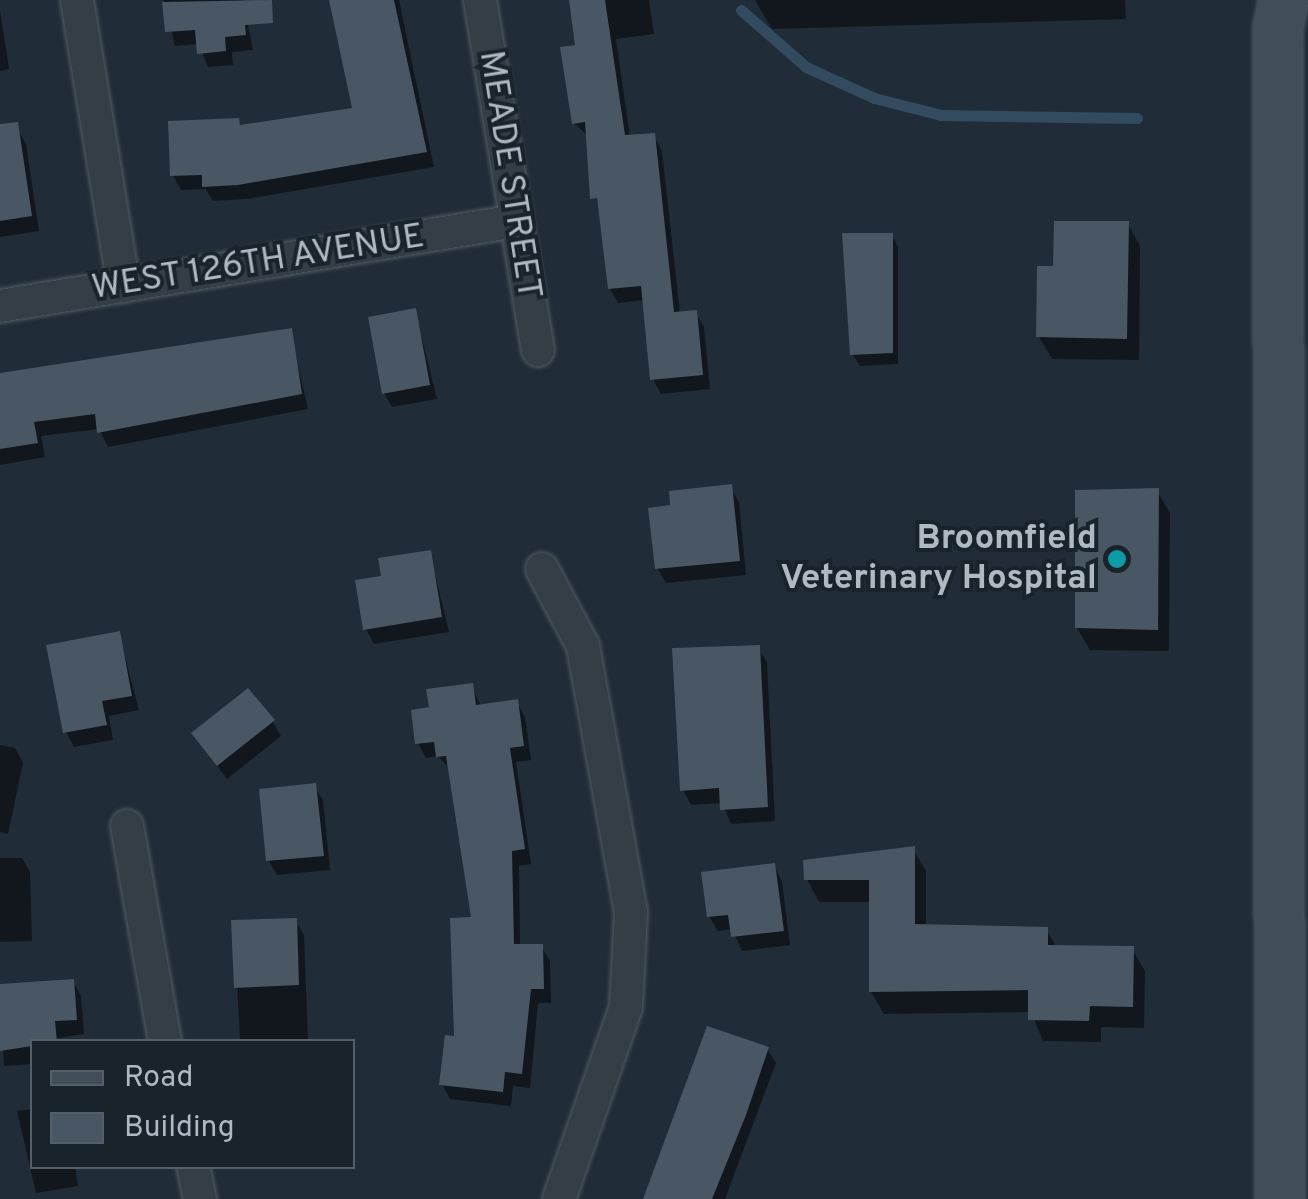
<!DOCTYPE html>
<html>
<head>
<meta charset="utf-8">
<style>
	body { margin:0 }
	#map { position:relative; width:1308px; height:1199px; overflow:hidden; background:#202c37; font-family:Overpass,sans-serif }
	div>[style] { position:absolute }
	.shadow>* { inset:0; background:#0007 }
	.stream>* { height:11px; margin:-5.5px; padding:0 5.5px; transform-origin:5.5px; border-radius:5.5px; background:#334b5f }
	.building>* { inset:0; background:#485763 }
	.roads { filter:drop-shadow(0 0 2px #515c65) drop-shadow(0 0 2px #515c65) }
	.street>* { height:32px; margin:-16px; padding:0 16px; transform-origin:16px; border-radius:16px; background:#333e47 }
	.secondary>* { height:48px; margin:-24px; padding:0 24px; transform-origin:24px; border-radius:24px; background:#414e5a }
	.dots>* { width:28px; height:28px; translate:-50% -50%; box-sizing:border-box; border:5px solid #19232c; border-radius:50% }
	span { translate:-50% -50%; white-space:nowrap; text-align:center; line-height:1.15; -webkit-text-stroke:8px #19232c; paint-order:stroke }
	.street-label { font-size:35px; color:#aeb9c4 }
	.poi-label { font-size:35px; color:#aeb9c4; font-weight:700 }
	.right { translate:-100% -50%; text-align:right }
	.legend { position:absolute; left:30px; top:1039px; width:325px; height:130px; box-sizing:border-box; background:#19232c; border:2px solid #555f69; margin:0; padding:12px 18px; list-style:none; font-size:30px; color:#aeb9c4 }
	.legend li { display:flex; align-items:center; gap:20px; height:50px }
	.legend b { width:50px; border:2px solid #555f69 }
</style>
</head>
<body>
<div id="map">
	<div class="shadow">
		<i style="clip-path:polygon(164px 0,243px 0,253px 50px,232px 52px,233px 65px,208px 67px,199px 44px,175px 46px)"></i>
		<i style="clip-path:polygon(332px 0,399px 0,434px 167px,247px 199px,213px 201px,206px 189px,181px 190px,173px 175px,238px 120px,242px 127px,355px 111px)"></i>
		<i style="clip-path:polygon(571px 0,649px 0,654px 34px,616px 39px,630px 137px,654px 136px,662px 151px,680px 314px,695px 313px,704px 327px,710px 389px,661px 394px,653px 379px,645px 300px,618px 303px,610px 289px,588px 136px,574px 123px,577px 47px)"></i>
		<i style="clip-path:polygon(1125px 0,1126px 19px,772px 29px,755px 0)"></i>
		<i style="clip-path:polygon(0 10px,9px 69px,0 71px)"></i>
		<i style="clip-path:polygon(18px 130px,26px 144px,39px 231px,0 237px,0 132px)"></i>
		<i style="clip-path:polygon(1128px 224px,1140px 246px,1139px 360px,1052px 359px,1039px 337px,1056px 269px)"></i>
		<i style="clip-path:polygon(892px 236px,898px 247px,898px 364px,860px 366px,853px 355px)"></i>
		<i style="clip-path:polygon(415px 310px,437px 399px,392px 407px,384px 393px)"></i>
		<i style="clip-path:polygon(290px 331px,308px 409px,108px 447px,99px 429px,41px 436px,45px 457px,0 465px,0 376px)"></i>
		<i style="clip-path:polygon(730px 487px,739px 502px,746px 575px,666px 583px,657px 568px,673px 507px)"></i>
		<i style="clip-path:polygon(1157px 491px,1170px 513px,1169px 651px,1090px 650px,1077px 628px)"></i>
		<i style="clip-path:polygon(430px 553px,449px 632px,374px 644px,366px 629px,384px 578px)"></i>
		<i style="clip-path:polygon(119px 634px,139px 710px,109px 716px,113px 740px,74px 747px,66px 732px)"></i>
		<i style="clip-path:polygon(758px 648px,767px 662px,775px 821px,731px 824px,722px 803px,691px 805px,683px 790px)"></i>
		<i style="clip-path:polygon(472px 686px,481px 707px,517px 702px,525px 717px,531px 760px,516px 762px,531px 864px,519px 866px,520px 947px,541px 946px,550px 961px,551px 1003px,538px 1003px,530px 1088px,513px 1086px,511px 1106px,450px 1099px,442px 1084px,456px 1039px,474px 920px,451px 770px,438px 756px,426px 758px,418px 743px,432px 709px)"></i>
		<i style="clip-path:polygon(273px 722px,281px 736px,227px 779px,194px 734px)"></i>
		<i style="clip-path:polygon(0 745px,15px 748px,23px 763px,8px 834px,0 832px)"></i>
		<i style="clip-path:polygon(314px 786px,323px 800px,330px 870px,277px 875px,269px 861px)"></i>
		<i style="clip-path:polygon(913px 849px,926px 871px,926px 927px,1046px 929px,1057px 948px,1132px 949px,1145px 971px,1144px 1028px,1101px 1027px,1101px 1042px,1043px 1041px,1031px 1012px,884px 1014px,871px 992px,871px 902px,819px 902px,807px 879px)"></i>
		<i style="clip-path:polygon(0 858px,22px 858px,30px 872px,32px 941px,0 942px)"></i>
		<i style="clip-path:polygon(774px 866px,782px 881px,790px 945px,742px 951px,732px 929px,718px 931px,709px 916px)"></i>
		<i style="clip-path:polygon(295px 920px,304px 935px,308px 1042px,240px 1042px,234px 922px)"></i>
		<i style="clip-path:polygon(73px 981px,81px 996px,84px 1034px,32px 1042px,32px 1064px,4px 1066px,0 987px)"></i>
		<i style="clip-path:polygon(767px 1049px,776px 1063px,725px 1199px,645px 1199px)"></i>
		<i style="clip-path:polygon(32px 1109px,32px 1166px,75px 1166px,78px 1186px,36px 1193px,17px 1111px)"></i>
	</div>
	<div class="stream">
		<i style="left:741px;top:10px;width:86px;rotate:41.2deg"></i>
		<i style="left:806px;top:67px;width:75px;rotate:24.5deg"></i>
		<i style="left:874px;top:98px;width:69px;rotate:14.2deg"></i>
		<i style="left:941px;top:115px;width:196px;rotate:0.9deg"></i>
	</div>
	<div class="building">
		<i style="clip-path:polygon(272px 0,273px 23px,245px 25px,246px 35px,225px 37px,226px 51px,197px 54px,195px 30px,165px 32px,162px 2px)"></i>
		<i style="clip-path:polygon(329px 0,394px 0,427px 152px,238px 185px,202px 187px,202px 175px,170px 176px,168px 121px,239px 118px,240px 125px,352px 108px)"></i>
		<i style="clip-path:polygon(569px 0,605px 0,625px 135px,655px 133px,674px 312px,697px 310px,703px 375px,650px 380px,641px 286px,608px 289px,597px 198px,590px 199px,585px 122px,572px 124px,560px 47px,575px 45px)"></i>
		<i style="clip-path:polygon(18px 122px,32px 216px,0 221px,0 124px)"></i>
		<i style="clip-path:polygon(1054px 221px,1129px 221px,1127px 339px,1036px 337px,1037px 266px,1053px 266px)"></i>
		<i style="clip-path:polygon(842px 233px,893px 233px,893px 353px,850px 355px)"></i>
		<i style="clip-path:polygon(416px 308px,430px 385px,382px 394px,368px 317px)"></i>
		<i style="clip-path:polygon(292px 328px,302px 394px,97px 433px,95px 414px,34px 422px,38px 443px,0 449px,0 373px)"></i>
		<i style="clip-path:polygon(732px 484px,740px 561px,655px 569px,648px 508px,670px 505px,669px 491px)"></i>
		<i style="clip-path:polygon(1159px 488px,1158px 630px,1075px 628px,1075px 490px)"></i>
		<i style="clip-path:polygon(431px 550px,442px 617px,363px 630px,355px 580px,381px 576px,378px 558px)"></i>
		<i style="clip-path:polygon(120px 631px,132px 696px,102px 701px,107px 725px,63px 733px,46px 645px)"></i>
		<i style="clip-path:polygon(760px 645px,768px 807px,720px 810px,719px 788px,680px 791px,672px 648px)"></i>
		<i style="clip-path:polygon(473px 683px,476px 705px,518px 699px,524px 746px,510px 748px,525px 849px,512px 851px,514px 944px,543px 944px,544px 989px,531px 989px,522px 1074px,505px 1072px,503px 1092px,439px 1085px,445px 1035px,454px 1036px,450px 918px,471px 917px,446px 756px,436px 757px,434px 742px,415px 744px,411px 710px,429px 707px,426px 689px)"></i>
		<i style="clip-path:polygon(248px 688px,275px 720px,217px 766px,191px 733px)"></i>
		<i style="clip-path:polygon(316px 783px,324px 856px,266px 861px,259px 789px)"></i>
		<i style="clip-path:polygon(915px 846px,915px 924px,1048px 927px,1048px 945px,1134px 946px,1133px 1007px,1090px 1006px,1089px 1021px,1028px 1020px,1028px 990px,869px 992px,869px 880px,804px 880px,803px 860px)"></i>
		<i style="clip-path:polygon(775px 863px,784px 931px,731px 937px,728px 915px,707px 917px,701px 872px)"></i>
		<i style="clip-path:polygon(297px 918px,299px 985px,234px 988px,231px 920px)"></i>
		<i style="clip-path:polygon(74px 979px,77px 1020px,55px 1021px,57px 1042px,0 1051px,0 984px)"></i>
		<i style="clip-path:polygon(707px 1026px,769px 1047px,746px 1115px,712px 1199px,643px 1199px)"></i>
	</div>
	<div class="roads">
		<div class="street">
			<i style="left:77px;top:0;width:290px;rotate:80.7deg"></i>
			<i style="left:480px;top:0;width:355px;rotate:80.6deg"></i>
			<i style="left:0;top:306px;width:523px;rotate:-9.35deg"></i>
			<i style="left:542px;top:569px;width:87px;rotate:62deg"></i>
			<i style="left:583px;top:646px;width:270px;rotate:79.8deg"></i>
			<i style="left:631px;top:912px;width:95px;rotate:93deg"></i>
			<i style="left:626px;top:1007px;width:203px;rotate:109.2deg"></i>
			<i style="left:127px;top:826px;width:219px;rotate:80deg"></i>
			<i style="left:193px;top:1166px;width:34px;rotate:78deg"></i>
		</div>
		<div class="secondary">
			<i style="left:1280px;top:1199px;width:1171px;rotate:-90.1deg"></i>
			<i style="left:1278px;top:28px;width:29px;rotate:-78deg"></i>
		</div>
	</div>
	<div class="dots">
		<i style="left:1117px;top:559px;background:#0f9aa8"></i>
	</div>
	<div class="street-label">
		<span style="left:509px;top:175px;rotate:81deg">MEADE STREET</span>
		<span style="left:258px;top:263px;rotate:-9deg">WEST 126TH AVENUE</span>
	</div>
	<div class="poi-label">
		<span class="right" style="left:1097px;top:559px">Broomfield<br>Veterinary Hospital</span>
	</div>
	<ul class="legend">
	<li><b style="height:12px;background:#414e5a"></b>Road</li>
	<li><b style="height:28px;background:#485763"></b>Building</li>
	</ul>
</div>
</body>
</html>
